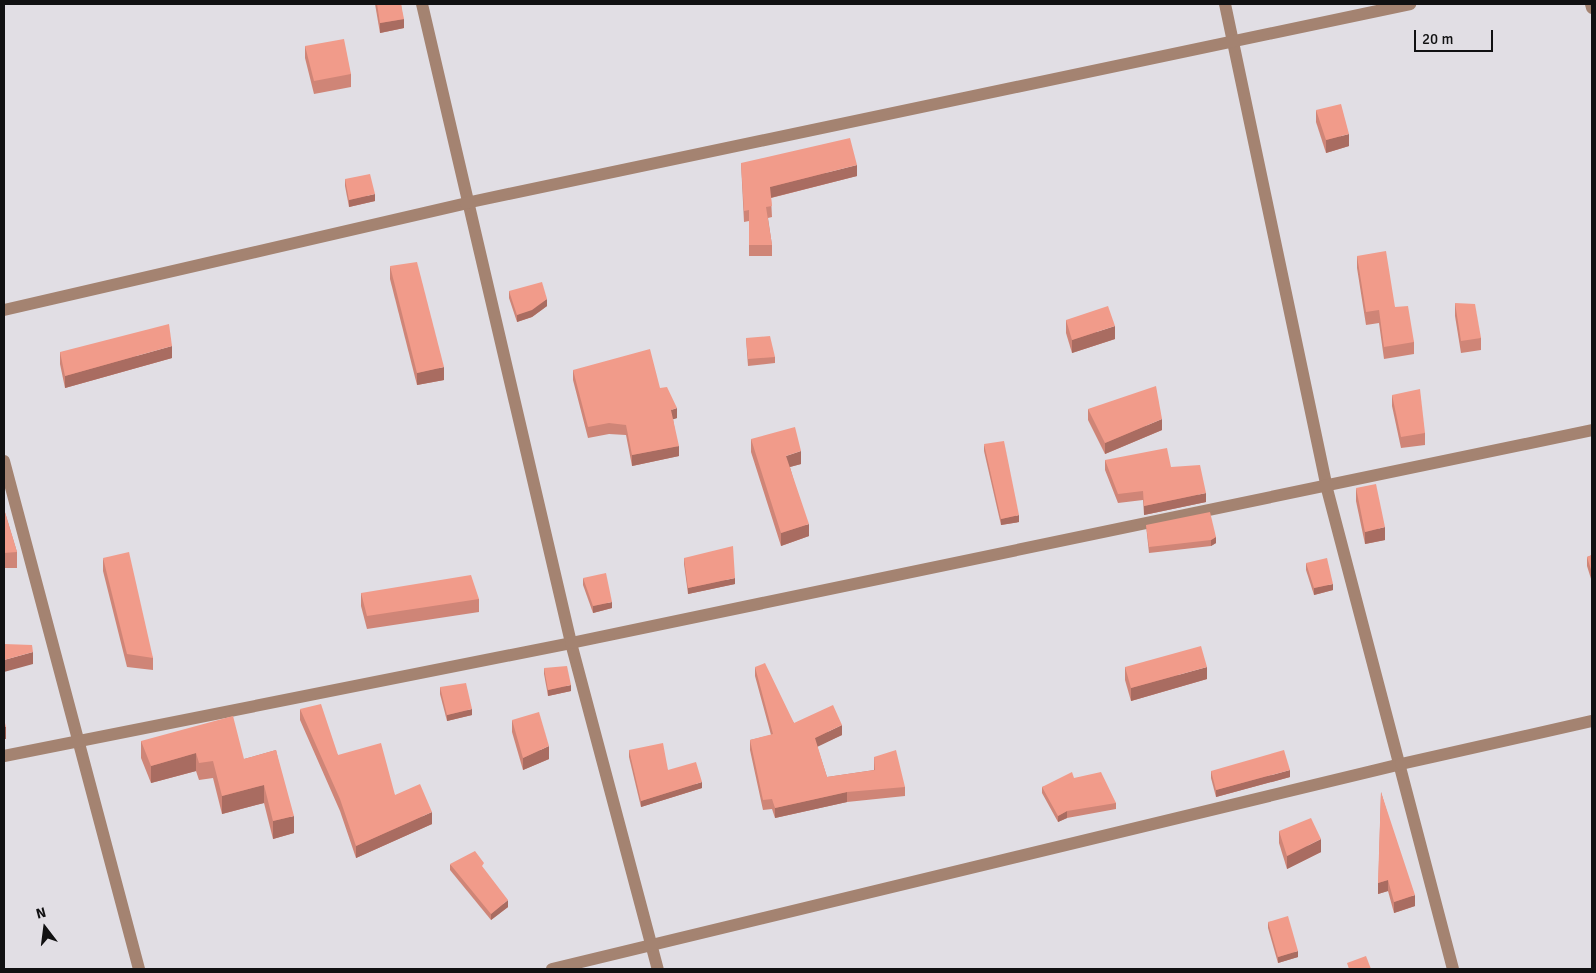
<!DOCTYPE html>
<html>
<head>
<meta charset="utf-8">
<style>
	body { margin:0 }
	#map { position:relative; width:1596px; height:973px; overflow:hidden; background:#e1dee4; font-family:Signika,sans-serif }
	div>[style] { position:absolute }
	.minor>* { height:12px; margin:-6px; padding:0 6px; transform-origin:6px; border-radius:6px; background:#a48371 }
	.wall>* { inset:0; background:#cf8577 }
	.shaded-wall>* { inset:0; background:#a96c61 }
	.building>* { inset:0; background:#f19b8a }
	span { translate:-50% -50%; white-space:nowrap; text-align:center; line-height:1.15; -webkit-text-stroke:4px #e1dee4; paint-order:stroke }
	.frame { position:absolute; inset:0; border:5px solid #111112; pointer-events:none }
	.north { position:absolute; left:20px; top:903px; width:50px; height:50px; -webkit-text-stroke:4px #e1dee4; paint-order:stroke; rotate:345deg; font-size:14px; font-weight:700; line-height:20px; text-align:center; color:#111112 }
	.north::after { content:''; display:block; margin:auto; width:18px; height:22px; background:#111112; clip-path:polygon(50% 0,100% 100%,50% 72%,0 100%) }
	.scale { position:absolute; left:1414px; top:30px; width:79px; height:22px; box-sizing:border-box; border:2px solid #111112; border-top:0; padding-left:6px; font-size:15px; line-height:18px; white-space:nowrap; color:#111112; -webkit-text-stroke:4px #e1dee4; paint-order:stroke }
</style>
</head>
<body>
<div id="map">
	<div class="minor">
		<i style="left:422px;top:4px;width:656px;rotate:76.87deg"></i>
		<i style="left:571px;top:643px;width:337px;rotate:75.1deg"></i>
		<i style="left:1225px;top:4px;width:491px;rotate:78.1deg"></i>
		<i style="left:1326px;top:485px;width:500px;rotate:75.3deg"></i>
		<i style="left:1591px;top:4px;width:4px;rotate:76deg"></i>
		<i style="left:4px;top:310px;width:474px;rotate:-13deg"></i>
		<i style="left:466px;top:203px;width:965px;rotate:-11.9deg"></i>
		<i style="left:4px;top:461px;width:526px;rotate:75.12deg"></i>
		<i style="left:4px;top:756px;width:578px;rotate:-11.27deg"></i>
		<i style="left:571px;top:643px;width:1043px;rotate:-11.78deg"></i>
		<i style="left:552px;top:969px;width:873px;rotate:-13.57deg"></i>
		<i style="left:1401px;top:764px;width:196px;rotate:-12.7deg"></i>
	</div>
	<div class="wall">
		<i style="clip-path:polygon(375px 4px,401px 4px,404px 28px,380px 33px)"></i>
		<i style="clip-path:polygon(305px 46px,351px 74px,351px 87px,314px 94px,305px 58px)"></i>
		<i style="clip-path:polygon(1316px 110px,1349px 146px,1326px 153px,1316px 122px)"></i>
		<i style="clip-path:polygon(741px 163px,857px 176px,771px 198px,772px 217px,768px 218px,772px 245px,772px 256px,749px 256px,749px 221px,744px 222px)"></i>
		<i style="clip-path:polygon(345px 179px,375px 201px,349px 207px,345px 186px)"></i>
		<i style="clip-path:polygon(1357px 256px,1395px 307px,1414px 342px,1414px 354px,1384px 359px,1379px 323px,1366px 325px,1357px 268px)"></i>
		<i style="clip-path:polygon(390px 266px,444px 380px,417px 385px,390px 279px)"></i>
		<i style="clip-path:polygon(509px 291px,547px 306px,532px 317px,517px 322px,509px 298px)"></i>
		<i style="clip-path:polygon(1455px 303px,1481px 338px,1481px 350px,1461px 353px,1455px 316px)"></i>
		<i style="clip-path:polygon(1066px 320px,1115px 339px,1072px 353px,1066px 333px)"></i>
		<i style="clip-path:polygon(746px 338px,775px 357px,775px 363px,748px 366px)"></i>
		<i style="clip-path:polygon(60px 352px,172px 358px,65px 388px,60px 364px)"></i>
		<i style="clip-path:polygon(573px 370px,660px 388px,677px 418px,673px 419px,679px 456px,632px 466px,626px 435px,609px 434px,588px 438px,573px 380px)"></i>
		<i style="clip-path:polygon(1392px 395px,1425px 433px,1425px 445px,1401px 448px,1392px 406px)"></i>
		<i style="clip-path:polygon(1088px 409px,1162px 430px,1105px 454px,1088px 420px)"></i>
		<i style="clip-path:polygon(751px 439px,801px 464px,790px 467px,809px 536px,781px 546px,751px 452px)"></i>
		<i style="clip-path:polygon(984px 444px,1019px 522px,1001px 525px,984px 451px)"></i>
		<i style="clip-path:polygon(1105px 460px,1171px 467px,1206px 502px,1144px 515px,1143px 500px,1118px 503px,1105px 470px)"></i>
		<i style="clip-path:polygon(1356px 488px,1385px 540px,1365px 544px,1356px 501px)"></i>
		<i style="clip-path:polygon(4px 509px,17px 552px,17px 568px,4px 568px)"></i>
		<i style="clip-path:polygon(1146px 525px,1216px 537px,1216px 543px,1211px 546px,1149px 553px)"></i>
		<i style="clip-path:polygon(1592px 555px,1592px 582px,1587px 566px,1587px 557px)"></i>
		<i style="clip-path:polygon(103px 558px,153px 658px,153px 670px,127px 667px,103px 571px)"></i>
		<i style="clip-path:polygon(684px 558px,735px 584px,688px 594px,684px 564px)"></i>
		<i style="clip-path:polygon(1306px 563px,1333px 590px,1314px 595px,1306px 570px)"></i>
		<i style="clip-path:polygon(583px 578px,612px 608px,593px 613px,583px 585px)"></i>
		<i style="clip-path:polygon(361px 593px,479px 599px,479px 612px,367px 629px,361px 606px)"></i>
		<i style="clip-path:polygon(755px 667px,794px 723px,842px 735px,817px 746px,827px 777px,874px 770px,874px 757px,905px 787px,905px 796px,847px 802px,775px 818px,772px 809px,763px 810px,750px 750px,750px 740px,771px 735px,755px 676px)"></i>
		<i style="clip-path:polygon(1125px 667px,1207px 679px,1131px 701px,1125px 680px)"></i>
		<i style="clip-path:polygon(544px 668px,571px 691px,548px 696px,544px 674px)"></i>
		<i style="clip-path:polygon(440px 687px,472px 715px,447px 721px,440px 694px)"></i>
		<i style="clip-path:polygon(300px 709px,338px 755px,395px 795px,432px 824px,356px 858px,340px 811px,300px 720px)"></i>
		<i style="clip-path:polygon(512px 720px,549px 759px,523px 770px,512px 732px)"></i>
		<i style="clip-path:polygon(141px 741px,244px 759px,276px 750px,294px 833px,273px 839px,264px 803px,222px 814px,213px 778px,199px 780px,196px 771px,151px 783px,141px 758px)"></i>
		<i style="clip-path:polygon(629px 750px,668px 770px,702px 788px,641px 807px,629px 757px)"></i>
		<i style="clip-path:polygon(1211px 771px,1290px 777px,1216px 797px,1211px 778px)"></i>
		<i style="clip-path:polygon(1074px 778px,1116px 803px,1116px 809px,1067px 818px,1058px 822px,1042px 793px,1042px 787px)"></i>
		<i style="clip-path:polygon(1381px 792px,1415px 906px,1394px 913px,1388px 891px,1378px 894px)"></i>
		<i style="clip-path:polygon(1279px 831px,1321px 852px,1287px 869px,1279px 843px)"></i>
		<i style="clip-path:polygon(450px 864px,508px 907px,491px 920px,450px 870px)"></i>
		<i style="clip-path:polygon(1268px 922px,1298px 957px,1278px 963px,1268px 928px)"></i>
	</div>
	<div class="shaded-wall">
		<i style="clip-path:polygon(404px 19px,404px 28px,380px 33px,380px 23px)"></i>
		<i style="clip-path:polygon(1349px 134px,1349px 146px,1326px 153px,1326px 140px)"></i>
		<i style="clip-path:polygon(857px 165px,857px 176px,770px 198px,770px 187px)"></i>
		<i style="clip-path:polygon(375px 194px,375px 201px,349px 207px,349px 200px)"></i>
		<i style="clip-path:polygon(547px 299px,547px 306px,532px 317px,517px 322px,517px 315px)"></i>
		<i style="clip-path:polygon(1115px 326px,1115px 339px,1072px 353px,1072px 340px)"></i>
		<i style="clip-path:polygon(172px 346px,172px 358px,65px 388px,65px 376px)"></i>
		<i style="clip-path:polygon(444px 367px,444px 380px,417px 385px,417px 373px)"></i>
		<i style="clip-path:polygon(677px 408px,677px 418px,671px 420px,671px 410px)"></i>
		<i style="clip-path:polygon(1162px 419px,1162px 430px,1105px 454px,1105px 443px)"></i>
		<i style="clip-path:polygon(679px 446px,679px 456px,632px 466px,632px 455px)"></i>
		<i style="clip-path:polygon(801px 451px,801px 464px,786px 468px,786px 456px)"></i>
		<i style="clip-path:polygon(1206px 493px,1206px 502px,1144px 515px,1144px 506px)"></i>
		<i style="clip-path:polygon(1019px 515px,1019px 522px,1001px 525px,1001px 519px)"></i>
		<i style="clip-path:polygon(809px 524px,809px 536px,781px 546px,781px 533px)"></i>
		<i style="clip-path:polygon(1385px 527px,1385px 540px,1365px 544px,1365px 532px)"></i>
		<i style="clip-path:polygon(1216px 537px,1216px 543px,1211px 546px,1211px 540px)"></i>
		<i style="clip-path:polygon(735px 578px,735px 584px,688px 594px,688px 588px)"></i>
		<i style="clip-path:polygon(1333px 584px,1333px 590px,1314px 595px,1314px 588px)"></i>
		<i style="clip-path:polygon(612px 602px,612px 608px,593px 613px,593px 606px)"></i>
		<i style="clip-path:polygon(33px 652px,33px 664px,4px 672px,4px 660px)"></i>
		<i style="clip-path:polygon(1207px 667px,1207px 679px,1131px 701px,1131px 688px)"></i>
		<i style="clip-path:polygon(571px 685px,571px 691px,548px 696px,548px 690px)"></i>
		<i style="clip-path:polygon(472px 709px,472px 715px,447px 721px,447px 715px)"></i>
		<i style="clip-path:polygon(842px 725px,842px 735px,815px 748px,815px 738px)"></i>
		<i style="clip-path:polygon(4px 727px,6px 727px,6px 739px,4px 739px)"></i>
		<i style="clip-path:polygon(549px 746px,549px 759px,523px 770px,523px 758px)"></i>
		<i style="clip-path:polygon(196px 753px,196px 771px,151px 783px,151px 766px)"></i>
		<i style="clip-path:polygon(1290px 770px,1290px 777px,1216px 797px,1216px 790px)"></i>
		<i style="clip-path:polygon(702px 782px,702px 788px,641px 807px,641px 801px)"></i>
		<i style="clip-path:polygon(264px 785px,264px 803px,222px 814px,222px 796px)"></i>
		<i style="clip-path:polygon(847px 792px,847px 802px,775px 818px,775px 808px)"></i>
		<i style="clip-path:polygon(1067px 811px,1067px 818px,1058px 822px,1058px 816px)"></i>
		<i style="clip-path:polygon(432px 812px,432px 824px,356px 858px,356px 846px)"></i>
		<i style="clip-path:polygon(294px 816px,294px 833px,273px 839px,273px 821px)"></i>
		<i style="clip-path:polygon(1321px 839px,1321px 852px,1287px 869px,1287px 856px)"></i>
		<i style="clip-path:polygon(1388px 880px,1388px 891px,1378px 894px,1378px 883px)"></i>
		<i style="clip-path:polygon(1415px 895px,1415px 906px,1394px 913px,1394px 902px)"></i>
		<i style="clip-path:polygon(508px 900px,508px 907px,491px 920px,491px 914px)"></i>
		<i style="clip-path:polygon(1298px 951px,1298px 957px,1278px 963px,1278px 957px)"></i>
	</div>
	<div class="building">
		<i style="clip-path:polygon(377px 4px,401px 4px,404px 19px,380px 23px)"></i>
		<i style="clip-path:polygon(344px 39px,351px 74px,314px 81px,305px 46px)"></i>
		<i style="clip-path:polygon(1341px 104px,1349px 134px,1326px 140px,1316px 110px)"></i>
		<i style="clip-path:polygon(850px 138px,857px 165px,770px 187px,772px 206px,766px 207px,772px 245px,749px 245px,749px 210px,744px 211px,741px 163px)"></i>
		<i style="clip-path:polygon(370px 174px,375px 194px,349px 200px,345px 179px)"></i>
		<i style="clip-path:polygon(1386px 251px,1395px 307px,1408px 306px,1414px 342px,1384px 347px,1379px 310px,1366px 312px,1357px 256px)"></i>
		<i style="clip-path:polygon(417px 262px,444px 367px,417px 373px,390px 266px)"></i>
		<i style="clip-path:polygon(542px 282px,547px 299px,532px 310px,517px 315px,509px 291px)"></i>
		<i style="clip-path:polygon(1455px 303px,1475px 304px,1481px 338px,1461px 341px)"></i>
		<i style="clip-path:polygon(1108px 306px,1115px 326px,1072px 340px,1066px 320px)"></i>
		<i style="clip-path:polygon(169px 324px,172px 346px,65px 376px,60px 352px)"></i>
		<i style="clip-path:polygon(770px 336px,775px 357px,748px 359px,746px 338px)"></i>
		<i style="clip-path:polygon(650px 349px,660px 388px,667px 387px,677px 408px,671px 410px,679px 446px,632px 455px,626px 425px,609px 423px,588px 427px,573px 370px)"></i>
		<i style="clip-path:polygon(1156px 386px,1162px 419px,1105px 443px,1088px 409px)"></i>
		<i style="clip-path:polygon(1420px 389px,1425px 433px,1401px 437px,1392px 395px)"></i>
		<i style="clip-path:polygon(795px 427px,801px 451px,786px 456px,809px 524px,781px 533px,751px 439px)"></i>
		<i style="clip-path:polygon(1004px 441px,1019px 515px,1001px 519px,984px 444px)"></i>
		<i style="clip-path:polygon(1167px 448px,1171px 467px,1200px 465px,1206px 493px,1144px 506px,1143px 491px,1118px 494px,1105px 460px)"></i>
		<i style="clip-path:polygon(1376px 484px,1385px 527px,1365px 532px,1356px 488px)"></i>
		<i style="clip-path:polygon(4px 509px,17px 552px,4px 553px)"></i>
		<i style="clip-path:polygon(1210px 512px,1216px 537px,1211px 540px,1149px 547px,1146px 525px)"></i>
		<i style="clip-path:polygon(733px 546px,735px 578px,688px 588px,684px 558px)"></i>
		<i style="clip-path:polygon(129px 552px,153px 658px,127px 654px,103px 558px)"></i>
		<i style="clip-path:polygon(1592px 555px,1592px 573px,1587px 557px)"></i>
		<i style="clip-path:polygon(1327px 558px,1333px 584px,1314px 588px,1306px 563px)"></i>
		<i style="clip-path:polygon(606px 573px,612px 602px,593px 606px,583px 578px)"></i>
		<i style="clip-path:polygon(471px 575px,479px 599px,367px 616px,361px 593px)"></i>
		<i style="clip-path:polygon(4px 644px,32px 645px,33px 652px,4px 660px)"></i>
		<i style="clip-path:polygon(1201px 646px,1207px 667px,1131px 688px,1125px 667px)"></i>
		<i style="clip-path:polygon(765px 663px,794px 723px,833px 705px,842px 725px,815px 738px,827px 777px,875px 770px,874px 757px,896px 750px,905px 787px,847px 792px,775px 808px,772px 799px,763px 800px,750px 740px,773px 734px,755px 667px)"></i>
		<i style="clip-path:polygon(567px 666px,571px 685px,548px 690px,544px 668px)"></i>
		<i style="clip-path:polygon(466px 683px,472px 709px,447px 715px,440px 687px)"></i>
		<i style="clip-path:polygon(321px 704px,338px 755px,381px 743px,395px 795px,420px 784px,432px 812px,356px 846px,340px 799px,300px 709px)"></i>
		<i style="clip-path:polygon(539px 712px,549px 746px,523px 758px,512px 720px)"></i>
		<i style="clip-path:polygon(233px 716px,244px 759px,276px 750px,294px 816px,273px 821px,264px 785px,222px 796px,213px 761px,199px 763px,196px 753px,151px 766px,141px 741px)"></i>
		<i style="clip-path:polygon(4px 719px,6px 727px,4px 727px)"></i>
		<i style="clip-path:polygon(663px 743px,668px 770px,696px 762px,702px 782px,641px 801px,629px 750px)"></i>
		<i style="clip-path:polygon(1284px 750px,1290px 770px,1216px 790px,1211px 771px)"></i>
		<i style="clip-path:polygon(1072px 772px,1074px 778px,1101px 772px,1116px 803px,1067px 811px,1058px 816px,1042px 787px)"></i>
		<i style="clip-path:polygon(1381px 792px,1415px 895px,1394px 902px,1388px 880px,1378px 883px)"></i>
		<i style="clip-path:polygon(1311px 818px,1321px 839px,1287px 856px,1279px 831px)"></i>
		<i style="clip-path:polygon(475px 851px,484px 863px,482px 866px,508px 900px,491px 914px,450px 864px)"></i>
		<i style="clip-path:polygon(1288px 916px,1298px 951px,1278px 957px,1268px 922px)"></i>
		<i style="clip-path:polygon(1366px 956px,1371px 969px,1349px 969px,1347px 963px)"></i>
	</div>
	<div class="frame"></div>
	<div class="north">N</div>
	<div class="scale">20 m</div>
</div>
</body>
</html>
